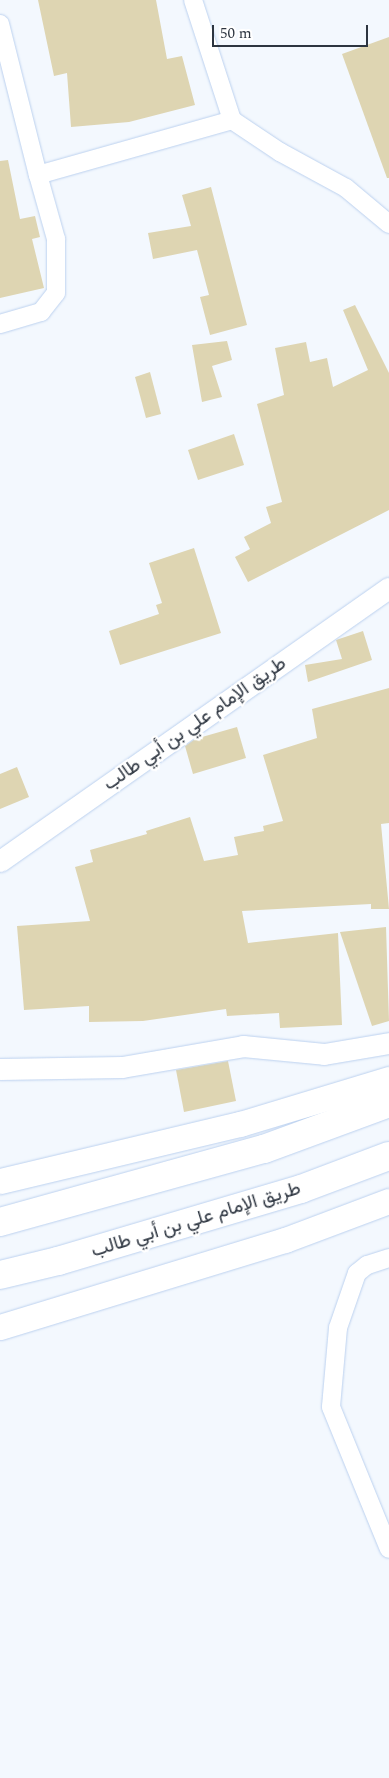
<!DOCTYPE html>
<html>
<head>
<meta charset="utf-8">
<style>
	body { margin:0 }
	#map { position:relative; width:389px; height:1778px; overflow:hidden; background:#f3f8fe; font-family:Spectral,Vazirmatn,serif }
	div>[style] { position:absolute }
	.building>* { inset:0; background:#ded5b2 }
	.roads { filter:drop-shadow(0 0 1px #bcd1ef) drop-shadow(0 0 1px #bcd1ef) }
	.minor>* { height:18px; margin:-9px; padding:0 9px; transform-origin:9px; border-radius:9px; background:#fff }
	.tertiary>* { height:21px; margin:-10.5px; padding:0 10.5px; transform-origin:10.5px; border-radius:10.5px; background:#fff }
	.secondary>* { height:25px; margin:-12.5px; padding:0 12.5px; transform-origin:12.5px; border-radius:12.5px; background:#fff }
	.primary>* { height:28px; margin:-14px; padding:0 14px; transform-origin:14px; border-radius:14px; background:#fff }
	span { translate:-50% -50%; white-space:nowrap; text-align:center; line-height:1.15; -webkit-text-stroke:4.5px #fff; paint-order:stroke }
	.street-label { font-size:19px; color:#2d3540 }
	.scale { position:absolute; left:212px; top:25px; width:156px; height:22px; box-sizing:border-box; border:2px solid #2d3540; border-top:0; padding-left:6px; font-size:15px; line-height:18px; white-space:nowrap; color:#2d3540; -webkit-text-stroke:4px #fff; paint-order:stroke }
</style>
</head>
<body>
<div id="map">
	<div class="building">
		<i style="clip-path:polygon(38px 0,156px 0,167px 59px,182px 56px,195px 105px,129px 122px,71px 127px,67px 73px,54px 76px)"></i>
		<i style="clip-path:polygon(389px 37px,389px 178px,387px 178px,342px 54px)"></i>
		<i style="clip-path:polygon(8px 160px,20px 219px,35px 216px,40px 237px,32px 239px,44px 288px,0 298px,0 161px)"></i>
		<i style="clip-path:polygon(211px 187px,247px 325px,210px 335px,200px 297px,209px 295px,197px 250px,153px 259px,148px 233px,191px 226px,182px 195px)"></i>
		<i style="clip-path:polygon(355px 305px,389px 373px,389px 510px,248px 582px,235px 557px,250px 549px,244px 537px,271px 523px,266px 507px,282px 502px,257px 404px,284px 395px,275px 348px,306px 342px,310px 362px,327px 358px,333px 387px,368px 370px,343px 310px)"></i>
		<i style="clip-path:polygon(227px 341px,232px 360px,212px 366px,222px 397px,202px 402px,192px 345px)"></i>
		<i style="clip-path:polygon(150px 372px,161px 414px,146px 418px,135px 377px)"></i>
		<i style="clip-path:polygon(234px 434px,244px 465px,198px 480px,188px 450px)"></i>
		<i style="clip-path:polygon(194px 548px,221px 633px,120px 665px,109px 631px,159px 614px,156px 605px,162px 603px,149px 563px)"></i>
		<i style="clip-path:polygon(363px 631px,372px 660px,308px 682px,305px 665px,342px 659px,336px 640px)"></i>
		<i style="clip-path:polygon(389px 688px,389px 823px,381px 824px,389px 909px,371px 909px,371px 904px,242px 911px,248px 943px,338px 933px,342px 1025px,280px 1028px,279px 1013px,227px 1016px,226px 1009px,143px 1021px,89px 1022px,89px 1006px,24px 1010px,17px 926px,90px 921px,75px 867px,93px 862px,90px 850px,147px 834px,146px 831px,190px 817px,204px 861px,238px 855px,234px 837px,264px 831px,263px 826px,283px 821px,263px 755px,317px 738px,312px 709px)"></i>
		<i style="clip-path:polygon(237px 727px,246px 758px,193px 774px,185px 746px,195px 739px)"></i>
		<i style="clip-path:polygon(17px 767px,29px 797px,0 809px,0 774px)"></i>
		<i style="clip-path:polygon(386px 927px,389px 1021px,372px 1026px,340px 932px)"></i>
		<i style="clip-path:polygon(228px 1061px,236px 1101px,184px 1112px,176px 1070px)"></i>
	</div>
	<div class="roads">
		<div class="minor">
			<i style="left:193px;top:0;width:126px;rotate:72deg"></i>
			<i style="left:232px;top:120px;width:58px;rotate:33.7deg"></i>
			<i style="left:280px;top:152px;width:75px;rotate:28.6deg"></i>
			<i style="left:346px;top:188px;width:56px;rotate:39.9deg"></i>
			<i style="left:0;top:24px;width:156px;rotate:75.9deg"></i>
			<i style="left:38px;top:175px;width:202px;rotate:-15.8deg"></i>
			<i style="left:0;top:324px;width:43px;rotate:-16.3deg"></i>
			<i style="left:41px;top:312px;width:24px;rotate:-52deg"></i>
			<i style="left:56px;top:293px;width:54px;rotate:-90deg"></i>
			<i style="left:56px;top:239px;width:66px;rotate:-105.7deg"></i>
			<i style="left:389px;top:1258px;width:23px;rotate:162deg"></i>
			<i style="left:367px;top:1265px;width:13px;rotate:141deg"></i>
			<i style="left:357px;top:1273px;width:58px;rotate:109.1deg"></i>
			<i style="left:338px;top:1328px;width:79px;rotate:95.1deg"></i>
			<i style="left:331px;top:1407px;width:153px;rotate:67.8deg"></i>
		</div>
		<div class="tertiary">
			<i style="left:0;top:861px;width:475px;rotate:-35.1deg"></i>
			<i style="left:0;top:1069px;width:122px;rotate:-0.9deg"></i>
			<i style="left:122px;top:1067px;width:123px;rotate:-9.8deg"></i>
			<i style="left:243px;top:1046px;width:81px;rotate:5.6deg"></i>
			<i style="left:324px;top:1054px;width:66px;rotate:-9.6deg"></i>
		</div>
		<div class="secondary">
			<i style="left:0;top:1181px;width:247px;rotate:-13.4deg"></i>
			<i style="left:240px;top:1124px;width:156px;rotate:-16.8deg"></i>
			<i style="left:0;top:1327px;width:298px;rotate:-17deg"></i>
			<i style="left:285px;top:1240px;width:111px;rotate:-20.6deg"></i>
		</div>
		<div class="primary">
			<i style="left:0;top:1222px;width:274px;rotate:-15.5deg"></i>
			<i style="left:264px;top:1149px;width:133px;rotate:-20.2deg"></i>
			<i style="left:0;top:1275px;width:60px;rotate:-13.6deg"></i>
			<i style="left:58px;top:1261px;width:253px;rotate:-16.5deg"></i>
			<i style="left:301px;top:1189px;width:94px;rotate:-20.6deg"></i>
		</div>
	</div>
	<div class="street-label">
		<span style="left:195px;top:724px;rotate:-35deg">طريق الإمام علي بن أبي طالب</span>
		<span style="left:196px;top:1220px;rotate:-17deg">طريق الإمام علي بن أبي طالب</span>
	</div>
	<div class="scale">50 m</div>
</div>
</body>
</html>
